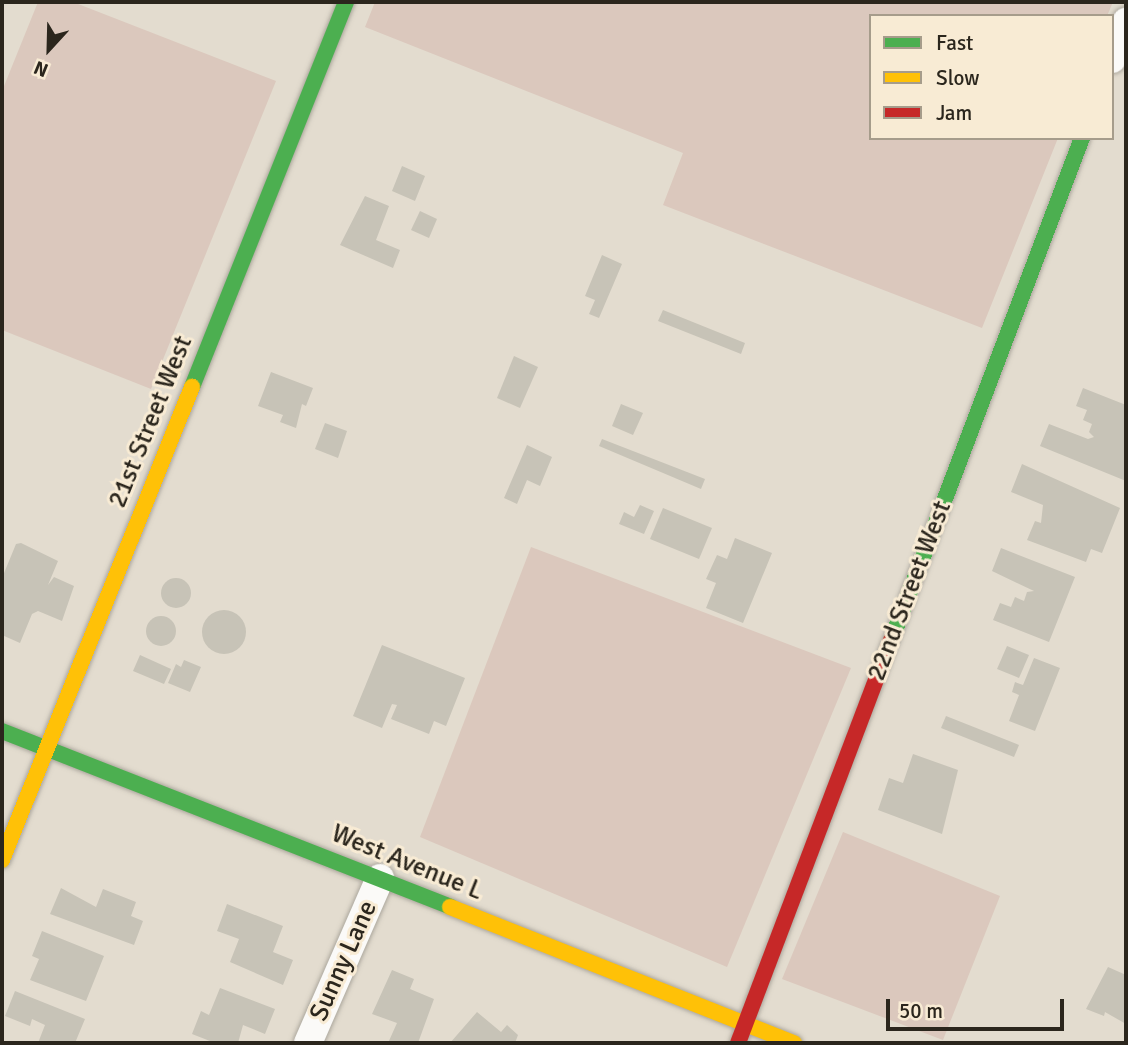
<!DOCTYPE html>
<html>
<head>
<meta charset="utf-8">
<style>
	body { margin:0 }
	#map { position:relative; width:1128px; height:1045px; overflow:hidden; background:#e3dccf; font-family:Signika,sans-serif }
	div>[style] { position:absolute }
	.green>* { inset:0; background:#dbc8bd }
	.building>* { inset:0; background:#c7c3b7 }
	.round { border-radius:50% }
	.roads { filter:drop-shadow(0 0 2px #aca79d) drop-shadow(0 0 2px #aca79d) }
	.street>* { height:28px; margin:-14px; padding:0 14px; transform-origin:14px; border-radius:14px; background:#fbfaf8 }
	.fast>* { height:16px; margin:-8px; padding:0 8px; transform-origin:8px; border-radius:8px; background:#4caf50 }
	.slow>* { height:16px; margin:-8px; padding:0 8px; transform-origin:8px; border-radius:8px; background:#ffc107 }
	.jam>* { height:16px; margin:-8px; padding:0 8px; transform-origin:8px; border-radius:8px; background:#c62828 }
	span { translate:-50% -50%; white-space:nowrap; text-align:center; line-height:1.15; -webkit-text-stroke:6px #f8ebd4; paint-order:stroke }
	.street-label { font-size:26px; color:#2b261d }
	.frame { position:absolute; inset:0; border:4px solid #2b261d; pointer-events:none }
	.legend { position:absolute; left:869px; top:14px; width:245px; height:126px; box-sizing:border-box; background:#f8ebd4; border:2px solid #a69c8b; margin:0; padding:9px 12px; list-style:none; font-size:21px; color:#2b261d }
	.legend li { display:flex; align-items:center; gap:14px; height:35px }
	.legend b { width:35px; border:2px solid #a69c8b }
	.north { position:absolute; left:14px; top:14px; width:70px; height:70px; -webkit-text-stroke:5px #f8ebd4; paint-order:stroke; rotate:202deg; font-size:19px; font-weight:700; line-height:28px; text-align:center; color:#2b261d }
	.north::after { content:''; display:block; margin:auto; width:24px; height:32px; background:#2b261d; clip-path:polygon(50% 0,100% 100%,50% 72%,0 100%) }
	.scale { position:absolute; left:886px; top:999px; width:178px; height:32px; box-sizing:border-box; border:4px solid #2b261d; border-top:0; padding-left:9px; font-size:21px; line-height:24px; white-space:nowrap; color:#2b261d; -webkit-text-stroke:5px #f8ebd4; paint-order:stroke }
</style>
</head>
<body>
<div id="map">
	<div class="green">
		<i style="clip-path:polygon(38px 2px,73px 2px,276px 81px,151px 389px,2px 330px,2px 91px)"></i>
		<i style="clip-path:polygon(375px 2px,1113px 2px,1107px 16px,871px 16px,871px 138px,1058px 138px,982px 328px,663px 205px,683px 153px,365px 27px)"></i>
		<i style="clip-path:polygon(531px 547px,851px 668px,727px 967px,420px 837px)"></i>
		<i style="clip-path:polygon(843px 832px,1000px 896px,943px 1040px,782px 979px)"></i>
	</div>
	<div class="building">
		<i style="clip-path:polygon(402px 166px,425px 176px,415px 201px,392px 191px)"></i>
		<i style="clip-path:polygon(365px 196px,389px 206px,376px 240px,400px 250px,393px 268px,340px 245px)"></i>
		<i style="clip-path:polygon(420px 211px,437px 219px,429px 238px,411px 230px)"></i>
		<i style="clip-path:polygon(602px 255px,622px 264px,599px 318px,589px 314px,595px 300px,585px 296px)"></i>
		<i style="clip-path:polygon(663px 310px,745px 343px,741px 354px,658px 321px)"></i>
		<i style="clip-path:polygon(514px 356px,538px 367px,520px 408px,497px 398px)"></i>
		<i style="clip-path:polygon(271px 372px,313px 388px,306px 406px,302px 404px,296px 428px,280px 422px,283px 415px,258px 406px)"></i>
		<i style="clip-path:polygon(1083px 388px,1126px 405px,1126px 481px,1040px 446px,1049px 424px,1088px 439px,1094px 437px,1089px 432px,1092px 424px,1083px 420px,1087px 410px,1076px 406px)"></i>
		<i style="clip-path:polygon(621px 404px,643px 413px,633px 435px,612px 426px)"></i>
		<i style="clip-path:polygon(325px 423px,347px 431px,338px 458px,315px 449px)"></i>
		<i style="clip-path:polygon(602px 439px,705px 479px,701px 489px,599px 446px)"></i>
		<i style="clip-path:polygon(527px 445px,552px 457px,540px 486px,527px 480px,517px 504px,504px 498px)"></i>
		<i style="clip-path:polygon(1022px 464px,1120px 508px,1102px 553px,1091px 549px,1086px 562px,1027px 540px,1035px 521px,1041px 523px,1043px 505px,1011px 492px)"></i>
		<i style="clip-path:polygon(640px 505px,654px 511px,644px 534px,619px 524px,624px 512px,634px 517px)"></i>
		<i style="clip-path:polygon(663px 508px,712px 528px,699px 559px,650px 539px)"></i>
		<i style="clip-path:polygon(735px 538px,772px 553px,743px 623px,706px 608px,716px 583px,706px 579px,717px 555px,727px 559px)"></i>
		<i style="clip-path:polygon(21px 543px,58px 561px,48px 585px,54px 577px,74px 586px,62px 621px,38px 611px,32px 614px,20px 643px,2px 635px,2px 578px,16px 544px)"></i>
		<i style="clip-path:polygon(1001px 548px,1075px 577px,1049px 642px,993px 620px,1000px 603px,1011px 607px,1015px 597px,1024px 601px,1027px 592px,1034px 591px,992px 571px)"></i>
		<i class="round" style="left:161px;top:578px;width:30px;height:30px"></i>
		<i class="round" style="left:202px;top:610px;width:44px;height:44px"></i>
		<i class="round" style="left:146px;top:616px;width:30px;height:30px"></i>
		<i style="clip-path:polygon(382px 645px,465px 678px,446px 726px,434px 721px,429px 734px,391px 719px,397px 705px,392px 704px,382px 728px,353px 716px)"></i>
		<i style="clip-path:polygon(1007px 646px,1029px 655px,1019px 678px,997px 669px)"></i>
		<i style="clip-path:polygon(140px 655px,171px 669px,164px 684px,133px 671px)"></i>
		<i style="clip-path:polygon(1034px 658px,1060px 668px,1035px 731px,1009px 721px,1019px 695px,1012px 692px,1015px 682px,1023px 685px)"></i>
		<i style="clip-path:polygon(184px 660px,201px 667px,190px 692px,168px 683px,176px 664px,181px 667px)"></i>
		<i style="clip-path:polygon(946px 716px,1019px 745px,1014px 757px,941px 728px)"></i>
		<i style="clip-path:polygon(913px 754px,958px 770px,942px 834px,878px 810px,889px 778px,903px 783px)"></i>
		<i style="clip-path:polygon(61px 888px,96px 907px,103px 889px,136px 902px,131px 916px,143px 921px,134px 945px,50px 914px)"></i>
		<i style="clip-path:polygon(227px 904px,283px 926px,273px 952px,293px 960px,283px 985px,230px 962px,239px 939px,217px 931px)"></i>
		<i style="clip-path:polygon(42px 931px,104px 956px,86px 1001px,30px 980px,39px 959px,32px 956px)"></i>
		<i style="clip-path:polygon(1108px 967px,1126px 975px,1126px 1024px,1105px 1012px,1104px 1016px,1086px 1009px)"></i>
		<i style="clip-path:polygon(392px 970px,414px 979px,410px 989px,434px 999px,418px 1043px,388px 1043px,397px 1023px,372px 1014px)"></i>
		<i style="clip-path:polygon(220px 988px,275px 1009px,265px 1034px,243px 1025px,238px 1043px,215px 1043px,192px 1034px,201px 1011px,209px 1015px)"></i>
		<i style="clip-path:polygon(15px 991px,85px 1019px,75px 1043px,38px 1043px,45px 1025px,32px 1019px,30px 1026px,5px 1016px)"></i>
		<i style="clip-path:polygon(477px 1012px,501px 1032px,507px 1025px,518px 1035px,515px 1043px,450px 1043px)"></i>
	</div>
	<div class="roads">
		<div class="street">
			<i style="left:1112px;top:59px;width:40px;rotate:-69deg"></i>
			<i style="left:308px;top:1043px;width:180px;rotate:-66.4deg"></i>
		</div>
		<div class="fast">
			<i style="left:192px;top:387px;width:415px;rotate:-68.2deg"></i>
			<i style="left:891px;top:641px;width:538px;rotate:-69.21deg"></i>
			<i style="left:2px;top:731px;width:481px;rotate:21.4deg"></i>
		</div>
		<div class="slow">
			<i style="left:2px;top:860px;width:510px;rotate:-68.12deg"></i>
			<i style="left:450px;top:907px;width:370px;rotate:21.6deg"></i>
		</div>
		<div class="jam">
			<i style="left:738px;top:1043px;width:430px;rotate:-69.2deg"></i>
		</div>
	</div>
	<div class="street-label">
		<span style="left:151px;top:422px;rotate:-68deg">21st Street West</span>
		<span style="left:910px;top:591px;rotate:-69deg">22nd Street West</span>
		<span style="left:407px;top:863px;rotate:22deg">West Avenue L</span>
		<span style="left:344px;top:961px;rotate:-66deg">Sunny Lane</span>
	</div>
	<div class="frame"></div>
	<ul class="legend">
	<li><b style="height:9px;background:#4caf50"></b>Fast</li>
	<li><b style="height:9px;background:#ffc107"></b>Slow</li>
	<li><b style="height:9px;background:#c62828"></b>Jam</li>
	</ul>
	<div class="north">N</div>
	<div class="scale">50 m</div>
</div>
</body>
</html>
